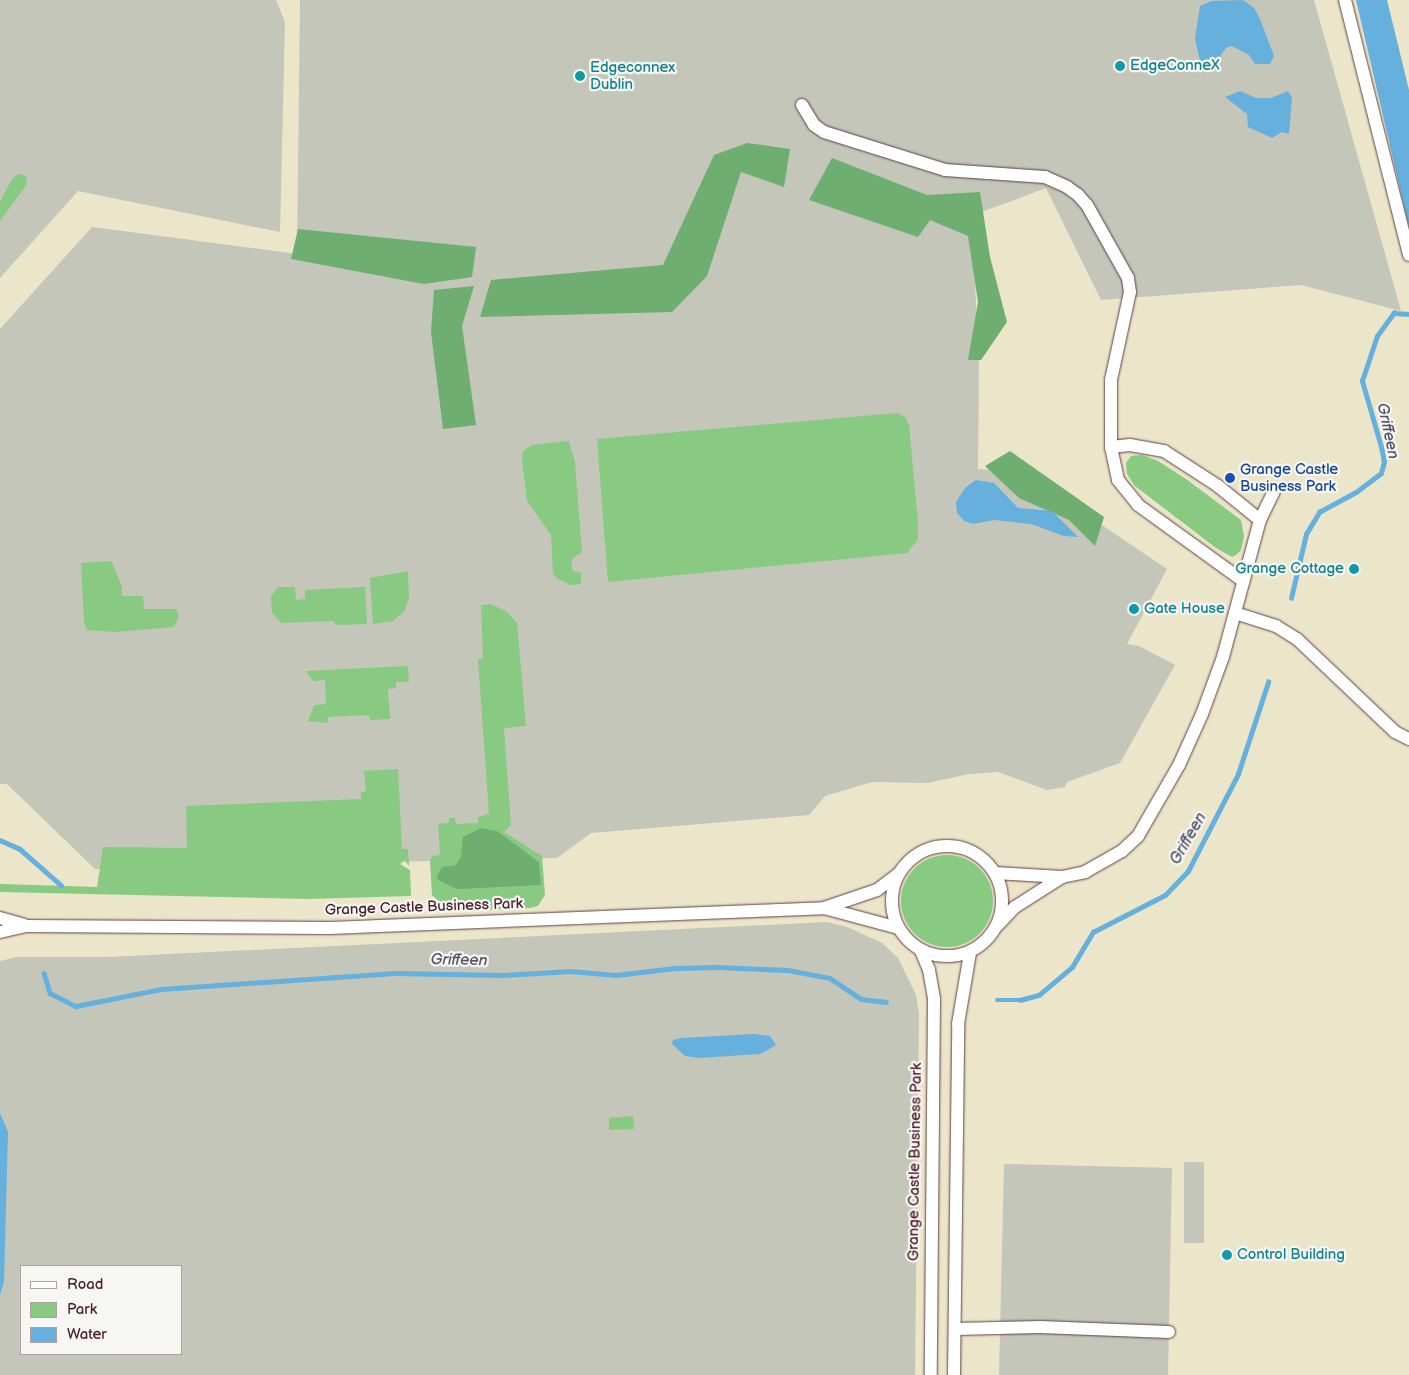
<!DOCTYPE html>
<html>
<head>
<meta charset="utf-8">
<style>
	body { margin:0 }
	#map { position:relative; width:1409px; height:1375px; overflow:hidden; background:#ebe5c9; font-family:"Balsamiq Sans",sans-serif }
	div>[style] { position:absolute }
	.industrial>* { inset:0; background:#c3c6b9 }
	.green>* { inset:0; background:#88ca82 }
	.round { border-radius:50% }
	.forest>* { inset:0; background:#6eae70 }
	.water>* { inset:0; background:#65b0dd }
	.stream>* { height:4.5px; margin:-2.25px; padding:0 2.25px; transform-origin:2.25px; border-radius:2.25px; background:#65b0dd }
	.roads { filter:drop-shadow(0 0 1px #623d43) drop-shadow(0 0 1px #623d43) }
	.minor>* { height:12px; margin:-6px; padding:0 6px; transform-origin:6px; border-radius:6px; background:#fff }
	.minor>.ring { margin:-6px; padding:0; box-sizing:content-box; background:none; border:12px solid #fff; border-radius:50% }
	.dots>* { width:14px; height:14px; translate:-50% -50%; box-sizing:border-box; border:2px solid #f6f6f2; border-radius:50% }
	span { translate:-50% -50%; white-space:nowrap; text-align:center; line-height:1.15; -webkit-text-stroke:4.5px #f6f6f2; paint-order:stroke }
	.culture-label { font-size:15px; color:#0d838f }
	.left { translate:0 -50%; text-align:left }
	.right { translate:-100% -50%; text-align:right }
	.transit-label { font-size:15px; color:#164399 }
	.street-label { font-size:15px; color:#4a1f2b }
	.water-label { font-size:16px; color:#535269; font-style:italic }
	.legend { position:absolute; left:20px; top:1265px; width:162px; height:90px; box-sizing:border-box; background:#f6f6f2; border:1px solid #b1a0a2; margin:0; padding:6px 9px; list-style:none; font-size:15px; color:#4a1f2b }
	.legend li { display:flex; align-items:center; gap:10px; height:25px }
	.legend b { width:25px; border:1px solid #b1a0a2 }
</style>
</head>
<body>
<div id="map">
	<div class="industrial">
		<i style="clip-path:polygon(0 0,276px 0,285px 22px,280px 232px,78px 191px,0 278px)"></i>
		<i style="clip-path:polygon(300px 0,1314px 0,1401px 311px,1301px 285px,1101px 300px,1046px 188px,971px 216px,979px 354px,978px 469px,1010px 471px,1096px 521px,1167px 569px,1127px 644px,1139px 646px,1175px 665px,1120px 763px,1067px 782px,1065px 787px,1047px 790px,998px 772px,969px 774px,927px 783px,872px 782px,825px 796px,809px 815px,591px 833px,557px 858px,95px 869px,7px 784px,0 784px,0 329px,92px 227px,297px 254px)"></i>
		<i style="clip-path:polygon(evenodd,827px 922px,847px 927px,882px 943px,898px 958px,916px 995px,919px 1013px,915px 1375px,0 1375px,0 961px,17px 957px,108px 957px,827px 922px,21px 1266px,181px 1266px,181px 1354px,21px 1354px,21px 1266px)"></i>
		<i style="clip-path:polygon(1184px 1162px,1204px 1162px,1204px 1243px,1184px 1243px)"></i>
		<i style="clip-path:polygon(1004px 1164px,1172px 1168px,1168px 1375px,999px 1375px)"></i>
	</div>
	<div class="green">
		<i style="clip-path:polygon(19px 174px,26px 176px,27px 184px,0 221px,0 202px,12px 179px)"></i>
		<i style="clip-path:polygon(898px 413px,905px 417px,909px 425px,918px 522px,918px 539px,907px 553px,608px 582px,597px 439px)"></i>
		<i style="clip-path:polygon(569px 441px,575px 462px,582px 552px,573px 558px,571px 564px,573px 571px,581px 572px,581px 584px,571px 585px,558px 579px,553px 574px,551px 535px,527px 501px,522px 459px,523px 451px,532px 445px)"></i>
		<i style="clip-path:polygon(1142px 455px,1158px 461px,1186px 479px,1241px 520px,1244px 536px,1241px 550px,1236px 555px,1232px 557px,1216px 548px,1135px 486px,1127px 474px,1126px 463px,1131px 456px)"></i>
		<i style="clip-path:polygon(111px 561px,122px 586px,122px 596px,143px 596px,144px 609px,176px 609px,179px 616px,174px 627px,114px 632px,87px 630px,84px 622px,81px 563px)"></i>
		<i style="clip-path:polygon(408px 571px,409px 598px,405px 610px,393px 621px,373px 624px,370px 578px)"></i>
		<i style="clip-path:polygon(278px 587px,295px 587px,296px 600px,305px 599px,305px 590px,365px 587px,367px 624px,335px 625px,334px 621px,281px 623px,272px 613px,271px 596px)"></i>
		<i style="clip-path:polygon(491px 604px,506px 611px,517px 623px,526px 726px,504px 728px,511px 825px,504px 832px,542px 856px,545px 895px,538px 906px,530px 908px,450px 911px,432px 895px,430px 862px,432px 856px,440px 855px,438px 824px,449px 823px,449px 818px,455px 818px,456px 824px,478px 823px,478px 817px,489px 814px,478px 659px,483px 659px,481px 605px)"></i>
		<i style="clip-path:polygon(408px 666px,409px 682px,396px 682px,396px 688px,388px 689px,390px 719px,370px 720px,369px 715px,328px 717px,328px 723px,308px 721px,314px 705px,326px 704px,325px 680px,313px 681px,306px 671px)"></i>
		<i style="clip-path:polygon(398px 769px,402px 849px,408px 849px,409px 866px,405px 860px,400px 864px,410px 870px,411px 896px,308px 899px,0 892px,0 884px,97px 887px,103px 847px,187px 848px,186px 806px,361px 799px,361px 792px,366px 791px,364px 771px)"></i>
		<i class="round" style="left:901px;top:855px;width:92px;height:92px"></i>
		<i style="clip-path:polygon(633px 1116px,634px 1129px,609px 1130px,609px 1118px)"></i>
	</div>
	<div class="forest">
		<i style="clip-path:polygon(747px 143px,790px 149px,784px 187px,741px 172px,707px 276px,672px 312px,480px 317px,491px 280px,663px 265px,714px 155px)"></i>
		<i style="clip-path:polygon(832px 158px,927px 195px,980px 192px,990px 257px,1007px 322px,981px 360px,968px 360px,978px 302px,968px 236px,930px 220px,918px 237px,809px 200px)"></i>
		<i style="clip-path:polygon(298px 229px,476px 247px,472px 277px,424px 284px,291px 259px)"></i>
		<i style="clip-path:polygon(474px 286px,462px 326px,476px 425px,443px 429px,431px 332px,434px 290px)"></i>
		<i style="clip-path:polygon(1010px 451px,1104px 517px,1095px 546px,1069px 520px,1019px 498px,985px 466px)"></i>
		<i style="clip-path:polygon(481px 828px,497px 831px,539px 862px,541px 885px,457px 889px,438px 880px,437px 876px,442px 867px,456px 865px,461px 857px,463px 837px)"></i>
	</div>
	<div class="water">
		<i style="clip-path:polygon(1243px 0,1254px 8px,1260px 19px,1274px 56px,1270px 64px,1255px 64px,1249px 55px,1232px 46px,1226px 48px,1217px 60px,1208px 64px,1200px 61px,1195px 38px,1200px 6px,1212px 1px)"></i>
		<i style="clip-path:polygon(1356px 0,1387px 0,1409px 90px,1409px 227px)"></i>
		<i style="clip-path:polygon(1240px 91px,1256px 98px,1271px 98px,1288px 91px,1292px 98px,1289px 134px,1282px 132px,1272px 138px,1248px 127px,1247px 114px,1225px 97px)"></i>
		<i style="clip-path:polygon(976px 480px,994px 483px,1018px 508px,1052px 511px,1078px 537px,1064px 536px,1031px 524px,994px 520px,973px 524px,964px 521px,957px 513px,956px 502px,965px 488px)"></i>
		<i style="clip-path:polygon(754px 1034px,770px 1036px,776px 1045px,760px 1054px,699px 1058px,685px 1056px,672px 1044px,673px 1040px,682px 1038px)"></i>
		<i style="clip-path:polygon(0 1113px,8px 1132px,4px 1281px,0 1295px)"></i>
	</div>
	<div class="stream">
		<i style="left:1291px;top:598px;width:66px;rotate:-76.8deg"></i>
		<i style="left:1306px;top:534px;width:26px;rotate:-59deg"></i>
		<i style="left:1319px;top:512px;width:42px;rotate:-28.4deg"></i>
		<i style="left:1356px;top:492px;width:31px;rotate:-37deg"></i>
		<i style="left:1381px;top:473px;width:11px;rotate:-75deg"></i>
		<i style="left:1384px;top:462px;width:15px;rotate:-101deg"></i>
		<i style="left:1381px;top:447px;width:69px;rotate:-106.1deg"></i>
		<i style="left:1362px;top:381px;width:47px;rotate:-71.6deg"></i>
		<i style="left:1377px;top:336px;width:29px;rotate:-54deg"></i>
		<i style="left:1394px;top:313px;width:15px;rotate:4deg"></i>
		<i style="left:0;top:840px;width:22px;rotate:24deg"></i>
		<i style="left:20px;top:849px;width:55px;rotate:41.3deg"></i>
		<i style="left:44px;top:973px;width:21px;rotate:73deg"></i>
		<i style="left:50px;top:993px;width:29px;rotate:27deg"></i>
		<i style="left:76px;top:1006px;width:87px;rotate:-11.3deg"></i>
		<i style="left:161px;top:989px;width:234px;rotate:-3.9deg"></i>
		<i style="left:394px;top:973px;width:110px;rotate:1deg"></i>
		<i style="left:504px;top:975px;width:66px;rotate:-3.5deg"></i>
		<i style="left:570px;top:971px;width:46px;rotate:5deg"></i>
		<i style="left:616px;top:975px;width:59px;rotate:-6.8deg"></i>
		<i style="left:675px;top:968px;width:43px;rotate:-1.3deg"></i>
		<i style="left:718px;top:967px;width:70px;rotate:2.5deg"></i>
		<i style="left:788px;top:970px;width:43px;rotate:10.8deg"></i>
		<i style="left:830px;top:978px;width:37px;rotate:34deg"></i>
		<i style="left:861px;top:999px;width:25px;rotate:7deg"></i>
		<i style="left:997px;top:1000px;width:23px"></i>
		<i style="left:1020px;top:1000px;width:20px;rotate:-15deg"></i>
		<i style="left:1039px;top:995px;width:43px;rotate:-40.3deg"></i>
		<i style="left:1072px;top:967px;width:41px;rotate:-59deg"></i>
		<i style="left:1093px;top:932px;width:81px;rotate:-27.2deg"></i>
		<i style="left:1165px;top:895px;width:33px;rotate:-46deg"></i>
		<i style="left:1188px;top:871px;width:109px;rotate:-62.7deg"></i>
		<i style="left:1238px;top:774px;width:97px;rotate:-71.9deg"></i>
	</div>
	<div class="roads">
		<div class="minor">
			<i style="left:1345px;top:0;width:263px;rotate:75.9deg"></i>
			<i style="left:802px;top:105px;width:23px;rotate:59deg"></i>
			<i style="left:814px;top:125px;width:12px;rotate:35deg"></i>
			<i style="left:824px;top:132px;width:127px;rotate:17.4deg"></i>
			<i style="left:945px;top:170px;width:100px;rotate:4deg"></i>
			<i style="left:1045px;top:177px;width:24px;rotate:24deg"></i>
			<i style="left:1067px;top:187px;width:14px;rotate:36deg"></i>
			<i style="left:1078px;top:195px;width:13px;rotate:48deg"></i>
			<i style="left:1087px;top:205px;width:84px;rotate:60.7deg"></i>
			<i style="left:1128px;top:278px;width:14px;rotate:82deg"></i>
			<i style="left:1130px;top:292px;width:90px;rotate:102.2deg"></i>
			<i style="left:1111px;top:380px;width:67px;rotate:90deg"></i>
			<i style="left:1111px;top:447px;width:34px;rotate:78deg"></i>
			<i style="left:1118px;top:480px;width:32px;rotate:51deg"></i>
			<i style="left:1138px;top:505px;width:130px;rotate:35.9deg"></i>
			<i style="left:1111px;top:447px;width:19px;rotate:-6deg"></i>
			<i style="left:1130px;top:445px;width:35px;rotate:10deg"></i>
			<i style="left:1164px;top:451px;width:64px;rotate:32.9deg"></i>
			<i style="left:1218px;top:486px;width:54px;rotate:39deg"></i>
			<i style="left:1235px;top:613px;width:43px;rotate:17.6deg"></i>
			<i style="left:1276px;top:626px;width:25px;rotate:32deg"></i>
			<i style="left:1297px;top:639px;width:135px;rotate:43.5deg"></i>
			<i style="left:1395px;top:732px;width:16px;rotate:27deg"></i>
			<i class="ring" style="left:892px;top:846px;width:98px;height:98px"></i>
			<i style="left:995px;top:873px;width:67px;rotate:3.4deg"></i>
			<i style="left:1062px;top:877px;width:24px;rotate:-12deg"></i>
			<i style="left:1085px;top:872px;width:43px;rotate:-29.6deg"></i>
			<i style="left:1122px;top:851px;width:22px;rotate:-43deg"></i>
			<i style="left:1138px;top:836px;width:82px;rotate:-60deg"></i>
			<i style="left:1179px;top:765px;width:56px;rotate:-65.7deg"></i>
			<i style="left:1202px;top:714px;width:61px;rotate:-69.8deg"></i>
			<i style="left:1223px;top:657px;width:142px;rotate:-74.9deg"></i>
			<i style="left:1260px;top:520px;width:32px;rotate:-64deg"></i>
			<i style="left:824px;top:908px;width:56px;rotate:-18.8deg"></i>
			<i style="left:877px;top:890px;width:26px;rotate:-37deg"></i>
			<i style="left:0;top:918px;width:25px;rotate:16deg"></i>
			<i style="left:998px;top:925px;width:25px;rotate:-47deg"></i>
			<i style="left:1015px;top:907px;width:56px;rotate:-32.6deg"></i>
			<i style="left:0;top:932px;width:27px;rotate:-13deg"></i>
			<i style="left:26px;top:926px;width:304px;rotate:0.4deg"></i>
			<i style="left:330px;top:928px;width:494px;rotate:-2.3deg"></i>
			<i style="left:824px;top:908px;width:77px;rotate:15.1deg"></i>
			<i style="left:921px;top:951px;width:21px;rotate:67deg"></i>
			<i style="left:929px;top:970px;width:28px;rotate:80deg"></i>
			<i style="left:934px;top:998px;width:377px;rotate:90.5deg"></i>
			<i style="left:955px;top:1329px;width:85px;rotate:-1.3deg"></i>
			<i style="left:1040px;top:1327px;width:129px;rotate:2.2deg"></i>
			<i style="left:954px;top:1375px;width:351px;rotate:-89.3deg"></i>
			<i style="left:958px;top:1024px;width:72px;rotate:-80.4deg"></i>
		</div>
	</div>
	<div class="dots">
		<i style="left:1120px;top:66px;background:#0f9aa8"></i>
		<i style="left:580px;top:76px;background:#0f9aa8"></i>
		<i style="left:1230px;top:478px;background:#1a4fb4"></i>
		<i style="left:1354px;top:569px;background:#0f9aa8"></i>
		<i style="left:1134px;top:609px;background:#0f9aa8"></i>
		<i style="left:1227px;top:1255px;background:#0f9aa8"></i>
	</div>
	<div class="culture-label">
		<span class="left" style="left:1130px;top:66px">EdgeConneX</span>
		<span class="left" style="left:590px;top:76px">Edgeconnex<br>Dublin</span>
		<span class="right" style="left:1344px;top:569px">Grange Cottage</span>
		<span class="left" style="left:1144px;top:609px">Gate House</span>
		<span class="left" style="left:1237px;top:1255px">Control Building</span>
	</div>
	<div class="transit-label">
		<span class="left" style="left:1240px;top:478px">Grange Castle<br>Business Park</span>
	</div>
	<div class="street-label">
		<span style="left:424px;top:907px;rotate:-2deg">Grange Castle Business Park</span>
		<span style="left:915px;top:1162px;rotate:-89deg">Grange Castle Business Park</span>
	</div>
	<div class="water-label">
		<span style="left:1387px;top:431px;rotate:78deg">Griffeen</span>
		<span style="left:1189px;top:839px;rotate:-60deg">Griffeen</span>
		<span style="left:459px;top:961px;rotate:1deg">Griffeen</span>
	</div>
	<ul class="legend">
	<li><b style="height:6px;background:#fff"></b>Road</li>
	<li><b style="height:14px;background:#88ca82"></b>Park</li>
	<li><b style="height:14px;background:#65b0dd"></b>Water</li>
	</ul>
</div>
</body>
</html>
